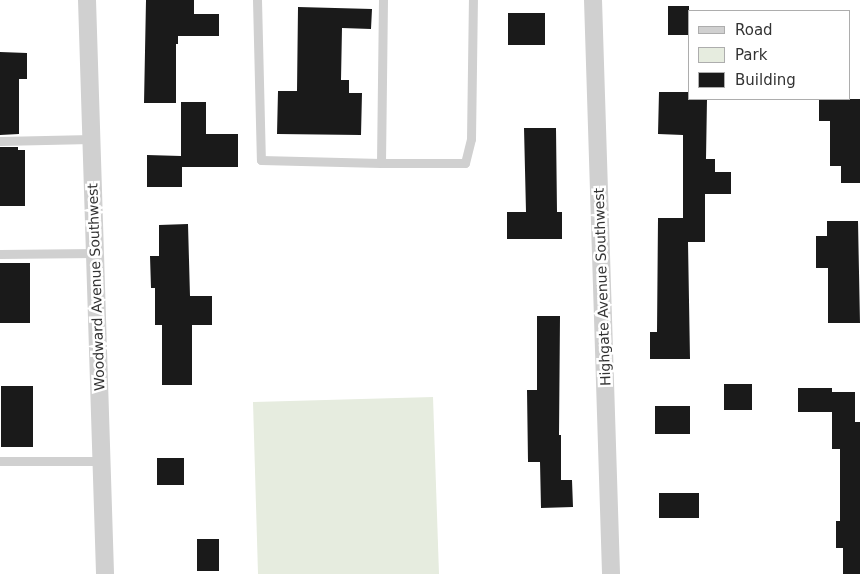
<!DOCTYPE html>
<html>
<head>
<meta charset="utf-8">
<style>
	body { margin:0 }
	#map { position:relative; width:860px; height:574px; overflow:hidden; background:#fff; font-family:"DejaVu Sans",sans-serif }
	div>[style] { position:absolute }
	.green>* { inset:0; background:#e6ecdf }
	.building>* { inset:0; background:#1a1a1a }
	.service>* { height:9px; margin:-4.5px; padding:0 4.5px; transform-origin:4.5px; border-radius:4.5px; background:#d0d0d0 }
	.minor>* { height:18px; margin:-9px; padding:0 9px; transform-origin:9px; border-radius:9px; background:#d0d0d0 }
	span { translate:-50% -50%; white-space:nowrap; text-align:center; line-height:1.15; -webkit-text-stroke:5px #fff; paint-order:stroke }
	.street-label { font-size:14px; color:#333 }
	.legend { position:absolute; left:688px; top:10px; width:162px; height:90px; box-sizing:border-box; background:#fff; border:1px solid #adadad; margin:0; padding:6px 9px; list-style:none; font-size:15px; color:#333 }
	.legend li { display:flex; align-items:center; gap:10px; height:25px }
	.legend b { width:25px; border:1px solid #adadad }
</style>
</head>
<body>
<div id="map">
	<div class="green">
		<i style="clip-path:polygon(433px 397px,439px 574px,258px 574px,253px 402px)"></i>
	</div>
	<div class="building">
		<i style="clip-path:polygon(146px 0,194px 0,194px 14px,219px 14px,219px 36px,178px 36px,178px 44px,176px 44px,176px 103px,144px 103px)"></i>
		<i style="clip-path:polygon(668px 6px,689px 6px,689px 35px,668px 35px)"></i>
		<i style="clip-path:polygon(298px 7px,372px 9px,371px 29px,342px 28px,341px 80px,349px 80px,349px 93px,362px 93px,361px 135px,277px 134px,278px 91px,297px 91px)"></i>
		<i style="clip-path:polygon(508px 13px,545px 13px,545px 45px,508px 45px)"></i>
		<i style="clip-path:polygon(0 52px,27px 53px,27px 79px,19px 79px,19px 134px,0 135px)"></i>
		<i style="clip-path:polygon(659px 92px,689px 92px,689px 99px,707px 99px,706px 159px,715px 159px,715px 172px,731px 172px,731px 194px,705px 194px,705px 242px,688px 242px,690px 359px,650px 359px,650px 332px,657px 332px,658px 218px,683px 218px,683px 135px,658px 134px)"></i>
		<i style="clip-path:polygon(819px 99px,860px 99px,860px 183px,841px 183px,841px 166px,830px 166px,830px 121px,819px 121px)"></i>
		<i style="clip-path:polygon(181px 102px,206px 102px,206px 134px,238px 134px,238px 167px,182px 167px,182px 187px,147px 187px,147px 155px,181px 156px)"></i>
		<i style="clip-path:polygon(524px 128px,556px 128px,557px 212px,562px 212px,562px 239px,507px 239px,507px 212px,526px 212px)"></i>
		<i style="clip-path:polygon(0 147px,18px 147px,18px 150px,25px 150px,25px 206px,0 206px)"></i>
		<i style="clip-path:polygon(827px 221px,858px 221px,860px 323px,828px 323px,828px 268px,816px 268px,816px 236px,827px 236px)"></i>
		<i style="clip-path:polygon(188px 224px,190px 296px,212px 296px,212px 325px,192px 325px,192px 385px,162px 385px,162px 325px,155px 325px,155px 288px,151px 288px,150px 256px,159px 256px,159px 225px)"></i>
		<i style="clip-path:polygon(0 263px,30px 263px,30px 323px,0 323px)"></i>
		<i style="clip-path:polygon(537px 316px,560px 316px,559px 435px,561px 435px,561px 480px,572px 480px,573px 507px,541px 508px,540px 462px,528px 462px,527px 390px,537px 390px)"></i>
		<i style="clip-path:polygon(724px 384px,752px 384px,752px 410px,724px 410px)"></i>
		<i style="clip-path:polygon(1px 386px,33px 386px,33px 447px,1px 447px)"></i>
		<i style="clip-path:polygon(798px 388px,832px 388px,832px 392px,855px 392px,855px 422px,860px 422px,860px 574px,843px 574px,843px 548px,836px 548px,836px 521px,840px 521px,840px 449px,832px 449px,832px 412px,798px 412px)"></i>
		<i style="clip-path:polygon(655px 406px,690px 406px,690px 434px,655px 434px)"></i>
		<i style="clip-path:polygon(157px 458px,184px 458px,184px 485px,157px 485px)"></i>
		<i style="clip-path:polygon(659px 493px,699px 493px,699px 518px,659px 518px)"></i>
		<i style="clip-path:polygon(197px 539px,219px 539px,219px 571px,197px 571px)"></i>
	</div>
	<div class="service">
		<i style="left:257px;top:0;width:160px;rotate:88.6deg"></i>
		<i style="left:261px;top:160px;width:120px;rotate:1.4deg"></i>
		<i style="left:381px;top:163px;width:163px;rotate:-89.3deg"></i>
		<i style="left:0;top:141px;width:91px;rotate:-1.3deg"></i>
		<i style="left:381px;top:163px;width:84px"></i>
		<i style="left:465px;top:163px;width:25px;rotate:-76deg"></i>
		<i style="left:471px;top:139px;width:139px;rotate:-89.2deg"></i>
		<i style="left:0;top:254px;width:95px;rotate:-0.6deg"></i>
		<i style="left:0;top:461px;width:101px"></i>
	</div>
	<div class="minor">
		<i style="left:87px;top:0;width:574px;rotate:88.2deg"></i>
		<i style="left:593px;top:0;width:574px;rotate:88.2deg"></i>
	</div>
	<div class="street-label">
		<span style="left:96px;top:287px;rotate:-92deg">Woodward Avenue Southwest</span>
		<span style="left:602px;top:287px;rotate:-92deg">Highgate Avenue Southwest</span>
	</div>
	<ul class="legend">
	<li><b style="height:6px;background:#d0d0d0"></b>Road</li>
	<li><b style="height:14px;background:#e6ecdf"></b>Park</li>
	<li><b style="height:14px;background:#1a1a1a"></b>Building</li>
	</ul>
</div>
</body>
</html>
